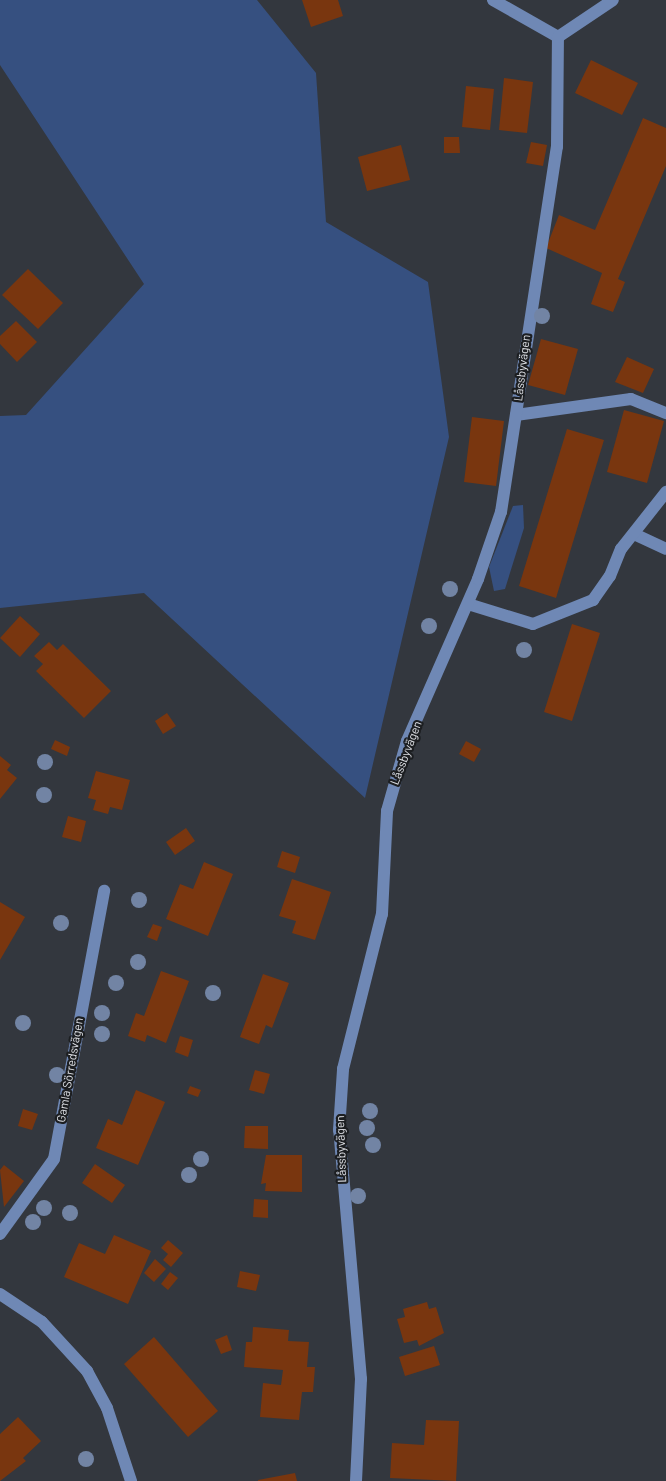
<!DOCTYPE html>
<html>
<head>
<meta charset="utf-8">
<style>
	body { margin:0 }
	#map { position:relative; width:666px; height:1481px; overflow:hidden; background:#33373e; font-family:Barlow,sans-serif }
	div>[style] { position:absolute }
	.green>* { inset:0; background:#365080 }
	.building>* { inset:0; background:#79360f }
	.minor>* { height:12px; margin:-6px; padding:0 6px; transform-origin:6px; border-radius:6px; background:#6f88b5 }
	.trees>* { width:16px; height:16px; margin:-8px; border-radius:50%; background:#7284a4 }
	span { translate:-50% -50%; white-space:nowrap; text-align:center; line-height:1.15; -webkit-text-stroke:4.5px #1c1e21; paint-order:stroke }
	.street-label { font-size:12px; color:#dfe1e6 }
</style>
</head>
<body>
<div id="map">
	<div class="green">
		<i style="clip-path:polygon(0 0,257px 0,316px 73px,326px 222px,428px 282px,449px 437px,365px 798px,144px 593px,0 608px,0 416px,26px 415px,144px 284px,0 65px)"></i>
		<i style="clip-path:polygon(523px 505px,524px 528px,505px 589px,494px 591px,489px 567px,513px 506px)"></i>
	</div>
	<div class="building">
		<i style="clip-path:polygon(302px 0,338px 0,343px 16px,311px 27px)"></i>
		<i style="clip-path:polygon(591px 60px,638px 83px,622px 115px,575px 93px)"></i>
		<i style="clip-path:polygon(504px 78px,533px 82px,527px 133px,499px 130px)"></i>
		<i style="clip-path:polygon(466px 86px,494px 89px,490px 130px,462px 127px)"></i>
		<i style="clip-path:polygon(643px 118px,666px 128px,666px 166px,618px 279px,625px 282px,613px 312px,591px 304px,602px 273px,546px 248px,559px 215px,595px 230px)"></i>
		<i style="clip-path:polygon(444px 137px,459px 137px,460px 153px,444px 153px)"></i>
		<i style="clip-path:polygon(531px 142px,547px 145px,543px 166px,526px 163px)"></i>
		<i style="clip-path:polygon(401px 145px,410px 180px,367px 191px,358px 157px)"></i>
		<i style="clip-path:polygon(28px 269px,63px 303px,38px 329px,2px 295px)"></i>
		<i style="clip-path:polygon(16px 321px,37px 342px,17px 362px,0 344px,0 336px)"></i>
		<i style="clip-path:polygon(541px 339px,578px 349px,565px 395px,528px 385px)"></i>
		<i style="clip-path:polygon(627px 357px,654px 369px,643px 393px,615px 382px)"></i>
		<i style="clip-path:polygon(624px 410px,664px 421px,647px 483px,607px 472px)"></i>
		<i style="clip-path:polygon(472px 417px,504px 421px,496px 486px,464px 482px)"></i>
		<i style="clip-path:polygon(567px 429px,604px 440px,556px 598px,519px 586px)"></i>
		<i style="clip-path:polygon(20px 616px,40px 634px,20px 657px,0 638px)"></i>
		<i style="clip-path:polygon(572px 624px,600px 633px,572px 721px,544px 712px)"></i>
		<i style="clip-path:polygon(49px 642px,57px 650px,63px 644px,111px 691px,84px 718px,36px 671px,43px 664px,34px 656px)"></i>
		<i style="clip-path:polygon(167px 713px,176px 726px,163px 734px,155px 721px)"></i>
		<i style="clip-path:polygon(55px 740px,70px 747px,67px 756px,51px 749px)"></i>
		<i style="clip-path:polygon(466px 741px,481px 749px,474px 762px,459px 754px)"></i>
		<i style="clip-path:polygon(0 756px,11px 765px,7px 770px,17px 778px,0 799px)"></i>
		<i style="clip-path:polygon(96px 771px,130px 780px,122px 810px,110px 807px,108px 814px,93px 810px,96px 800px,88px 798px)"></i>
		<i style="clip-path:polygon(68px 816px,86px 821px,81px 842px,62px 837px)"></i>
		<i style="clip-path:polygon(186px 828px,195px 841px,175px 855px,166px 842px)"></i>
		<i style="clip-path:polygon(282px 851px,300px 857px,295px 873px,277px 867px)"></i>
		<i style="clip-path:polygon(204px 862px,233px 874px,208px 936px,166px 919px,180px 884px,193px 889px)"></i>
		<i style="clip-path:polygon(292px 879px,331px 892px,315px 940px,292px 933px,296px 921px,279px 916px)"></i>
		<i style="clip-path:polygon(0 902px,25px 917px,0 960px)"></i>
		<i style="clip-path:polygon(153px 924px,162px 927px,157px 941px,147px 937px)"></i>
		<i style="clip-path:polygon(161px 971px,189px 981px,166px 1043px,147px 1035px,145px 1042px,128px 1036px,136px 1013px,144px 1016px)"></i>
		<i style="clip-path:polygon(263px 974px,289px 983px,272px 1028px,266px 1025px,259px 1044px,240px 1037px)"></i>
		<i style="clip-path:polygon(180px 1036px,193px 1040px,188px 1057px,175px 1052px)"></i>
		<i style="clip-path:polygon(255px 1070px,270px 1074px,264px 1094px,249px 1090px)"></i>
		<i style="clip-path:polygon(190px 1086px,201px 1090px,198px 1097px,187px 1093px)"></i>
		<i style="clip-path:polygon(136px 1090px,165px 1102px,138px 1165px,96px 1148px,108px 1119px,122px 1125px)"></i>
		<i style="clip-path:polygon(23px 1109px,38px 1114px,32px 1130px,18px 1126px)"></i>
		<i style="clip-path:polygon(245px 1126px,268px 1126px,268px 1149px,244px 1148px)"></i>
		<i style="clip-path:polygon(266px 1155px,302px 1155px,302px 1192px,265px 1191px,266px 1183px,261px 1184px)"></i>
		<i style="clip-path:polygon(95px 1164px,125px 1185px,112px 1203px,82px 1183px)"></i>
		<i style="clip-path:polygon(4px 1165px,24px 1181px,4px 1207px,0 1170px)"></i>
		<i style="clip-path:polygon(254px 1199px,268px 1200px,268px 1218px,253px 1217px)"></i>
		<i style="clip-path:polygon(114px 1235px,151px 1251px,128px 1304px,64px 1277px,79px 1243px,105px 1254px)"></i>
		<i style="clip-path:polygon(168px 1240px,183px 1253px,171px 1267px,163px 1260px,168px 1254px,161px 1248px)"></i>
		<i style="clip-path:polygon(155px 1259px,166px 1269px,154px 1282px,144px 1273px)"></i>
		<i style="clip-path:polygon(240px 1271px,260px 1275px,256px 1291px,237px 1287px)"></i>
		<i style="clip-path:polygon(170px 1272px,178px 1278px,168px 1290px,161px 1284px)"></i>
		<i style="clip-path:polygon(427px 1302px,429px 1309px,436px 1307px,444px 1333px,419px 1346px,417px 1340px,404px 1343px,397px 1319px,405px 1317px,403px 1309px)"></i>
		<i style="clip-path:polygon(253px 1327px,289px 1330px,288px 1341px,309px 1342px,307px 1367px,315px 1367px,313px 1392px,302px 1392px,299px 1420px,260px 1417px,263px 1383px,281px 1385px,283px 1370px,244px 1367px,246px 1342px,252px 1342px)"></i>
		<i style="clip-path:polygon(227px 1335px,232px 1350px,221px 1354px,215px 1340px)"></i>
		<i style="clip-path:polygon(154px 1337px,218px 1411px,188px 1437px,124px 1364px)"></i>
		<i style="clip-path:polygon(434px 1346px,440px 1365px,405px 1376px,399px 1357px)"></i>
		<i style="clip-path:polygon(18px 1417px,41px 1441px,23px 1458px,26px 1461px,0 1481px,0 1434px)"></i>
		<i style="clip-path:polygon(426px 1420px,459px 1421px,456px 1481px,390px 1478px,392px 1443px,424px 1445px)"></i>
		<i style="clip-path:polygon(295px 1473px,297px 1481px,258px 1481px,258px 1480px)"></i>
	</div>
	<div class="minor">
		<i style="left:493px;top:0;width:75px;rotate:29.6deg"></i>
		<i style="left:516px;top:415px;width:116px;rotate:-7.9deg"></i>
		<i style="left:631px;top:399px;width:38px;rotate:22deg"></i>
		<i style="left:634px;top:534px;width:35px;rotate:25deg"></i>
		<i style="left:468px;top:604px;width:68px;rotate:17.1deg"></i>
		<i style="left:533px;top:624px;width:65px;rotate:-21.8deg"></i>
		<i style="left:593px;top:600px;width:29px;rotate:-55deg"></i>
		<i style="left:610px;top:576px;width:29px;rotate:-68deg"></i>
		<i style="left:621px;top:549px;width:73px;rotate:-51.7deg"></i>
		<i style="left:0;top:1234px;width:92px;rotate:-54.2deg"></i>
		<i style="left:54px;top:1159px;width:273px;rotate:-79.4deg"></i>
		<i style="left:0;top:1294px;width:50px;rotate:33.7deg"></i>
		<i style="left:42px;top:1322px;width:67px;rotate:47.4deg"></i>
		<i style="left:87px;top:1371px;width:42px;rotate:61.6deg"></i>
		<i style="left:107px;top:1408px;width:77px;rotate:71.8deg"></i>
		<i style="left:356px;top:1481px;width:102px;rotate:-87.2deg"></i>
		<i style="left:361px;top:1379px;width:250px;rotate:-95deg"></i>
		<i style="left:339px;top:1130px;width:61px;rotate:-86.2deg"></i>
		<i style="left:343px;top:1069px;width:160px;rotate:-75.9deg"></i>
		<i style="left:382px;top:914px;width:103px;rotate:-87.2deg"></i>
		<i style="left:387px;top:811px;width:73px;rotate:-74.1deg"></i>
		<i style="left:407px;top:741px;width:177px;rotate:-66.3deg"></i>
		<i style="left:478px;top:579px;width:71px;rotate:-71.1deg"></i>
		<i style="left:501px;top:512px;width:369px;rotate:-81.3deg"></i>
		<i style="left:557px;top:147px;width:110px;rotate:-89.5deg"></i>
		<i style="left:558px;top:37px;width:66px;rotate:-33.9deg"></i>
	</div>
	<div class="trees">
		<i style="left:542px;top:316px"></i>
		<i style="left:450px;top:589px"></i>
		<i style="left:429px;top:626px"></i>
		<i style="left:524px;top:650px"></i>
		<i style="left:45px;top:762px"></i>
		<i style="left:44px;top:795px"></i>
		<i style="left:139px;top:900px"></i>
		<i style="left:61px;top:923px"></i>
		<i style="left:138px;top:962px"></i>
		<i style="left:116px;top:983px"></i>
		<i style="left:213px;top:993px"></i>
		<i style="left:102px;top:1013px"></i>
		<i style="left:23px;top:1023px"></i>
		<i style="left:102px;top:1034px"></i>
		<i style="left:57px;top:1075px"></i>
		<i style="left:370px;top:1111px"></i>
		<i style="left:367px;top:1128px"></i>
		<i style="left:373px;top:1145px"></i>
		<i style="left:201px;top:1159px"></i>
		<i style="left:189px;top:1175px"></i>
		<i style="left:358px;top:1196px"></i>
		<i style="left:44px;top:1208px"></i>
		<i style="left:70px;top:1213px"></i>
		<i style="left:33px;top:1222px"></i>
		<i style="left:86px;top:1459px"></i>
	</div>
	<div class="street-label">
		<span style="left:522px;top:368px;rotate:-83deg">Låssbyvägen</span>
		<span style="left:406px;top:753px;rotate:-69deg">Låssbyvägen</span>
		<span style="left:70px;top:1070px;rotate:-80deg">Gamla Sörredsvägen</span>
		<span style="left:341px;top:1149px;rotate:-92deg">Låssbyvägen</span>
	</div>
</div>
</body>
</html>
